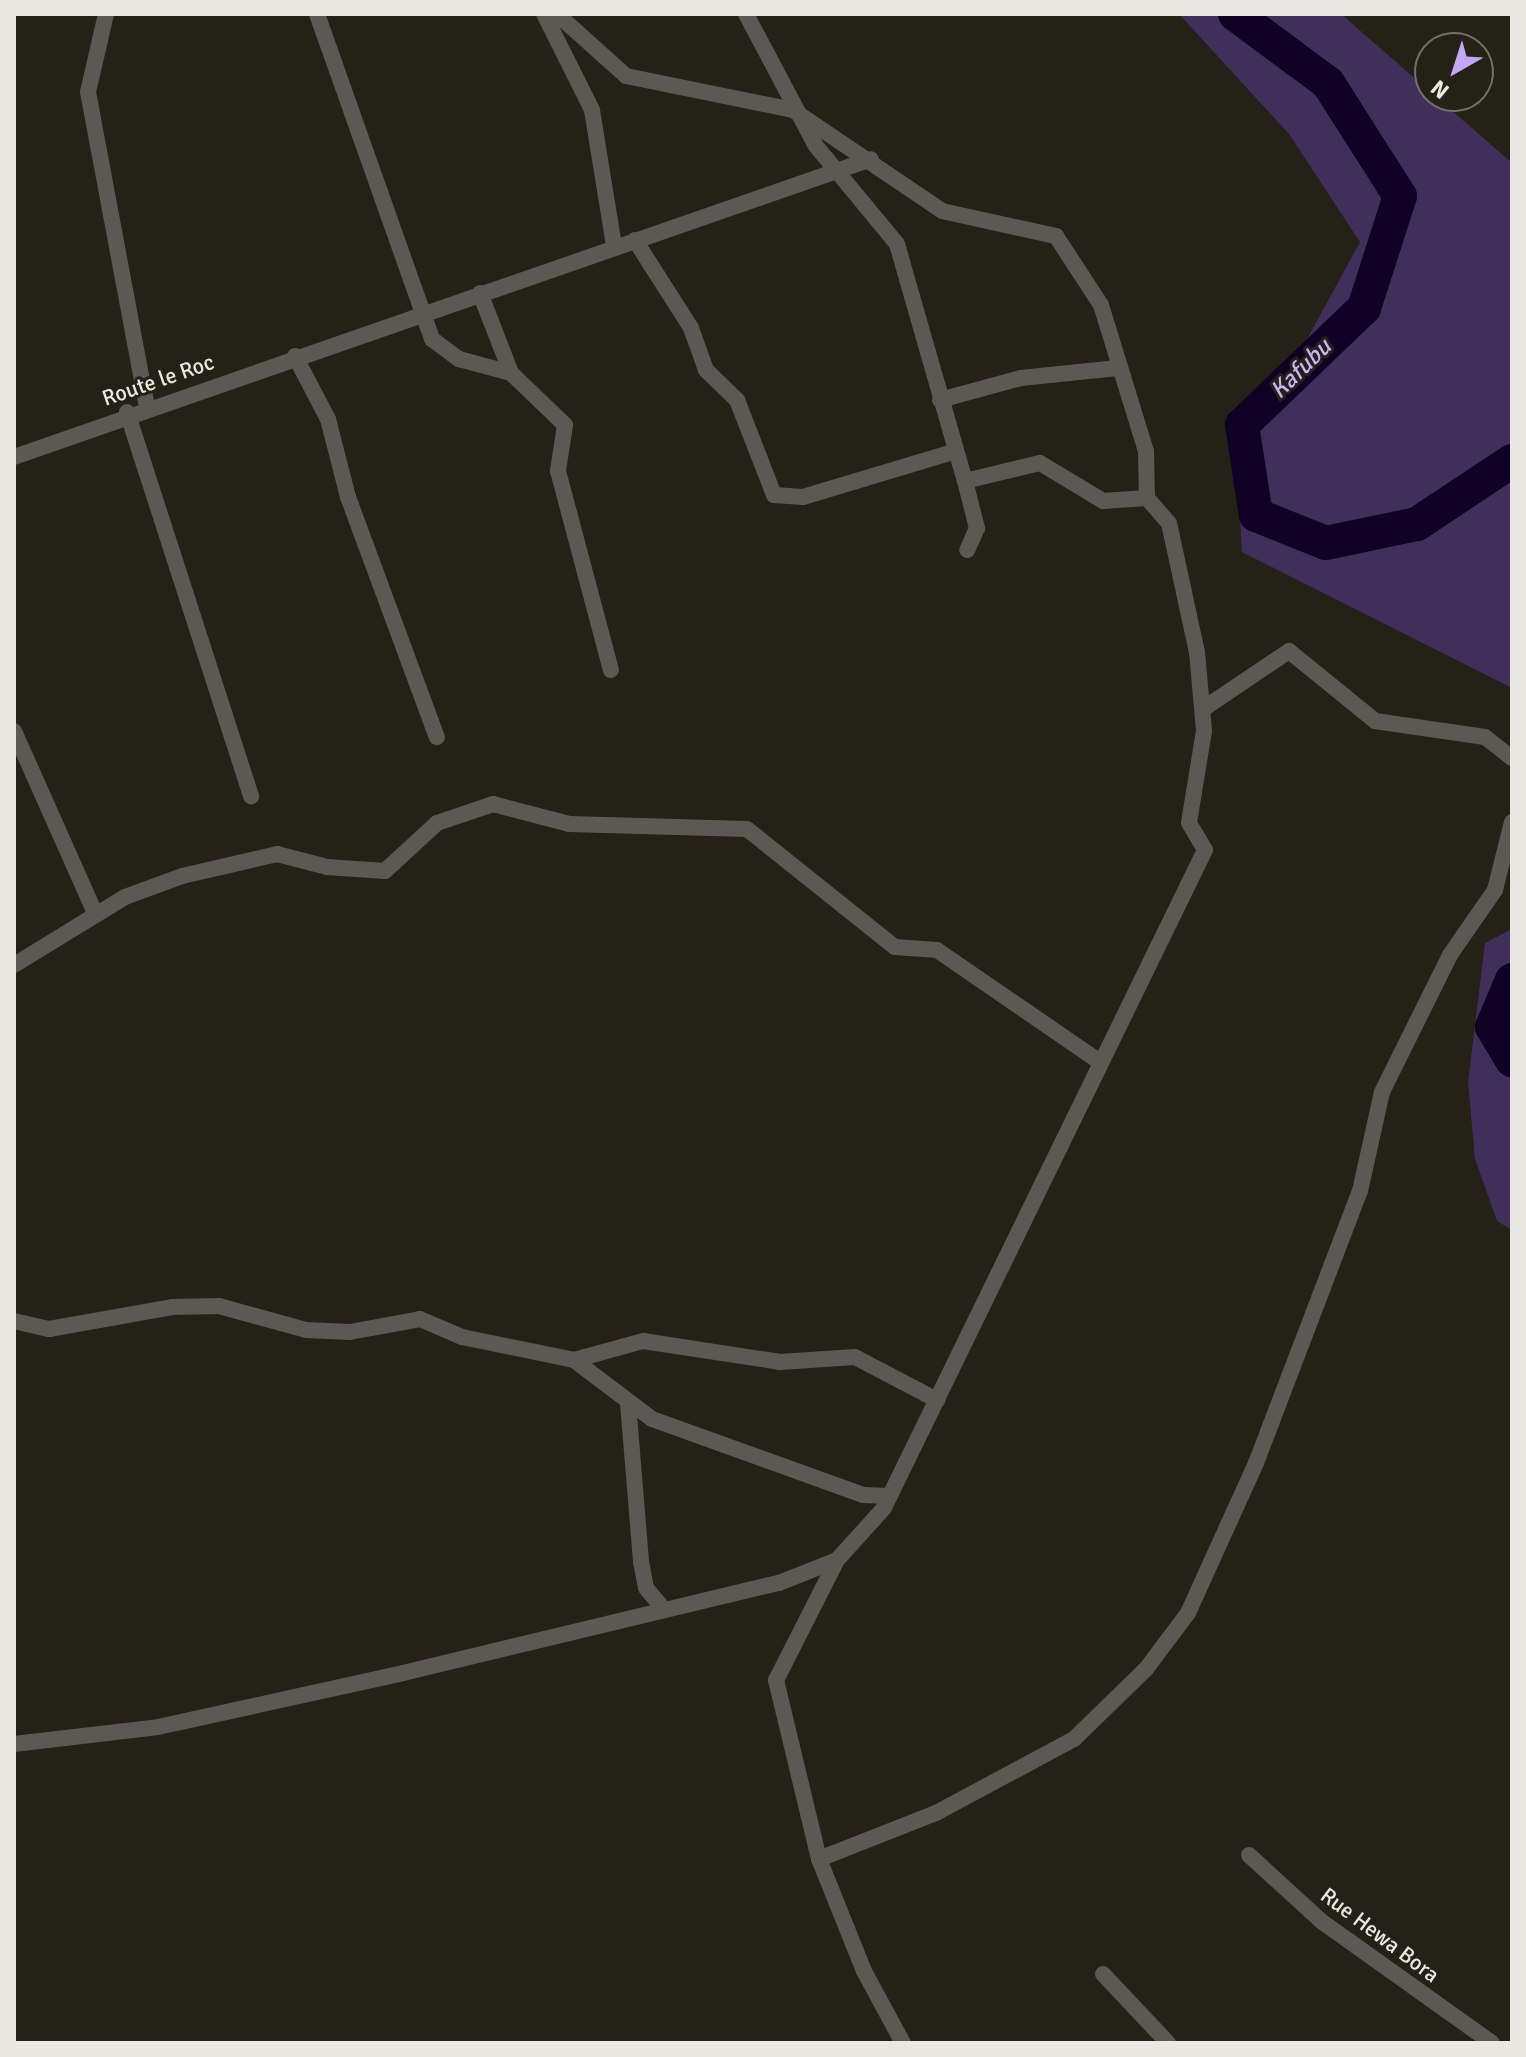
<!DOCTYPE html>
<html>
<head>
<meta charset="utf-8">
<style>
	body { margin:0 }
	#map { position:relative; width:1526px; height:2057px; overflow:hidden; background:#242117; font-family:Signika,sans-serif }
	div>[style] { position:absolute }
	.green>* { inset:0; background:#402f5b }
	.river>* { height:34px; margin:-17px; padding:0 17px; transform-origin:17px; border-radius:17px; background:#100025 }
	.minor>* { height:16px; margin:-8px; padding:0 8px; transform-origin:8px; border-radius:8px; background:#5a5954 }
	span { translate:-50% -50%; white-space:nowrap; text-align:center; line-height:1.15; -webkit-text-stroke:6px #242117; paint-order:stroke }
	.street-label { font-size:22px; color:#eae8e2 }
	.water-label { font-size:24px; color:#ccb1fe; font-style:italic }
	.frame { position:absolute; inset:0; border:16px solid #eae8e2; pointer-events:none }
	.north { position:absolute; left:1414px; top:32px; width:80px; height:80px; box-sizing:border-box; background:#242117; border:2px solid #737168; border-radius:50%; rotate:219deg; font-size:22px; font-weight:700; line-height:32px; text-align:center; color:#eae8e2 }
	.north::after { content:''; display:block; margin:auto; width:28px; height:36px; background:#c2a8f2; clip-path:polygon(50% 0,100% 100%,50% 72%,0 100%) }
</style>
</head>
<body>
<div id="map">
	<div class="green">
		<i style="clip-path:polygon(1179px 14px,1341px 14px,1512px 163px,1512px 688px,1242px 552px,1237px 468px,1360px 242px,1289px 134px)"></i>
		<i style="clip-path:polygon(1512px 929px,1512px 1230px,1497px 1221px,1475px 1159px,1468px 1082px,1485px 943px)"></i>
	</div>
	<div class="river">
		<i style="left:1235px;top:14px;width:116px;rotate:36.6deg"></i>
		<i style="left:1328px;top:83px;width:134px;rotate:57.5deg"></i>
		<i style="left:1400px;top:196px;width:118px;rotate:107.8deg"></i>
		<i style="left:1364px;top:308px;width:169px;rotate:136.2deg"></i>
		<i style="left:1242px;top:425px;width:91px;rotate:81.2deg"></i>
		<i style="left:1256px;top:515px;width:75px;rotate:21.8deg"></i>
		<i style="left:1326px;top:543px;width:93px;rotate:-11.8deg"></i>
		<i style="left:1417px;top:524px;width:114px;rotate:-33.6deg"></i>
		<i style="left:1512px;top:980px;width:51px;rotate:113.1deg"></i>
		<i style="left:1492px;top:1027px;width:39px;rotate:59deg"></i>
	</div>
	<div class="minor">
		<i style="left:106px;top:14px;width:80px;rotate:103deg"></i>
		<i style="left:88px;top:92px;width:321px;rotate:79.4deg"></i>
		<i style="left:317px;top:14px;width:345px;rotate:70.5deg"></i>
		<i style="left:432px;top:339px;width:34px;rotate:37deg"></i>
		<i style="left:459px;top:359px;width:54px;rotate:15.1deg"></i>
		<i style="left:511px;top:373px;width:75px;rotate:43.9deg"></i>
		<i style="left:565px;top:425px;width:47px;rotate:98.7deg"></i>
		<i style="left:558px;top:471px;width:206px;rotate:75.1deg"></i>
		<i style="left:544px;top:14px;width:107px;rotate:63.4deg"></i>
		<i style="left:592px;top:110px;width:138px;rotate:80.8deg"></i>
		<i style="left:557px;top:14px;width:93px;rotate:41.9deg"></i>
		<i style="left:626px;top:76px;width:170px;rotate:11.5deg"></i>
		<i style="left:793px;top:110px;width:180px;rotate:34.1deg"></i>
		<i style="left:942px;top:211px;width:117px;rotate:12.4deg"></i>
		<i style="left:1056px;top:236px;width:82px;rotate:56.9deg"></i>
		<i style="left:1101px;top:305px;width:153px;rotate:72.9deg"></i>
		<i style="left:1146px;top:451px;width:47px;rotate:88.8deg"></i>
		<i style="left:1147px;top:498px;width:33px;rotate:49deg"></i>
		<i style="left:1169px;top:523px;width:132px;rotate:77.8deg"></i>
		<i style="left:1197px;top:652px;width:79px;rotate:84.9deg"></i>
		<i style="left:1204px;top:731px;width:93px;rotate:99.3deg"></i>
		<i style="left:1189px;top:823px;width:31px;rotate:59deg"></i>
		<i style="left:1205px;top:850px;width:732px;rotate:116.01deg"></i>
		<i style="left:884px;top:1508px;width:70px;rotate:132.1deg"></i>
		<i style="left:837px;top:1560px;width:135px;rotate:116.9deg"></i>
		<i style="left:776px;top:1680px;width:184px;rotate:76.5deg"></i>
		<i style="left:819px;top:1859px;width:121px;rotate:68.1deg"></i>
		<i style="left:864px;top:1971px;width:82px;rotate:61.6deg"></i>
		<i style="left:746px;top:14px;width:149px;rotate:62.1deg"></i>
		<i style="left:816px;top:146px;width:127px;rotate:50.4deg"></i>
		<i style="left:897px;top:244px;width:247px;rotate:74deg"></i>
		<i style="left:965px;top:481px;width:77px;rotate:-13.5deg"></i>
		<i style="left:1040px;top:463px;width:74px;rotate:31.1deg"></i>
		<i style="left:1103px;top:501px;width:44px;rotate:-3.9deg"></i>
		<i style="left:635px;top:240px;width:104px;rotate:57.5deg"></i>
		<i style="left:691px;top:328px;width:45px;rotate:70.3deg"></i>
		<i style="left:706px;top:370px;width:43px;rotate:44.1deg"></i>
		<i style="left:737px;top:400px;width:102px;rotate:68.7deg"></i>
		<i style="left:774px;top:495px;width:29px;rotate:4deg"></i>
		<i style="left:803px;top:497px;width:157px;rotate:-16.7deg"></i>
		<i style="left:480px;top:293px;width:86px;rotate:68.8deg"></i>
		<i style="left:295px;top:356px;width:71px;rotate:62.4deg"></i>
		<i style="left:328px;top:419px;width:81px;rotate:75.6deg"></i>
		<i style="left:348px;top:497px;width:256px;rotate:69.7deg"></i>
		<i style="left:940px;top:400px;width:84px;rotate:-15.2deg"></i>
		<i style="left:1021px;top:378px;width:97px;rotate:-5.9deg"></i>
		<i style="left:127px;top:412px;width:404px;rotate:72.1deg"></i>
		<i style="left:14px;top:457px;width:907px;rotate:-19.17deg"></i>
		<i style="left:965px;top:481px;width:49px;rotate:75.7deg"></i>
		<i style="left:977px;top:528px;width:24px;rotate:114deg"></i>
		<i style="left:1203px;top:709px;width:104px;rotate:-34deg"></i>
		<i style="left:1289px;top:651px;width:111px;rotate:39.1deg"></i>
		<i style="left:1375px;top:721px;width:111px;rotate:8.3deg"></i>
		<i style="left:1485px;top:737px;width:34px;rotate:38deg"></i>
		<i style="left:14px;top:731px;width:199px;rotate:66deg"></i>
		<i style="left:14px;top:965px;width:130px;rotate:-31.5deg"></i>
		<i style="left:125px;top:897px;width:61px;rotate:-20.2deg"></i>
		<i style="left:182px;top:876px;width:98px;rotate:-13deg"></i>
		<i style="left:277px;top:854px;width:52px;rotate:14.6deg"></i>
		<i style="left:327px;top:867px;width:58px;rotate:3.9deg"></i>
		<i style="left:385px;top:871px;width:71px;rotate:-42.7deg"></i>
		<i style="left:437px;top:823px;width:59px;rotate:-18.7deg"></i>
		<i style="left:493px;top:804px;width:79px;rotate:14.7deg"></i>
		<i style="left:569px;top:824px;width:178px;rotate:1.6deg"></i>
		<i style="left:747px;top:829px;width:189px;rotate:38.6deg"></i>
		<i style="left:895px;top:947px;width:42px;rotate:4.1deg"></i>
		<i style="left:937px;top:950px;width:194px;rotate:34.5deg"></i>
		<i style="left:14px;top:1321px;width:36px;rotate:13deg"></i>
		<i style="left:49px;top:1329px;width:125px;rotate:-10.1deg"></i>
		<i style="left:172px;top:1307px;width:47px;rotate:-1.2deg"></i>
		<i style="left:219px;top:1306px;width:90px;rotate:15.4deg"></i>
		<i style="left:306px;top:1330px;width:44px;rotate:2.6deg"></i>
		<i style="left:350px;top:1332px;width:71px;rotate:-10.5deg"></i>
		<i style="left:420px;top:1319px;width:46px;rotate:23.2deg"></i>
		<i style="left:462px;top:1337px;width:114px;rotate:11.6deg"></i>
		<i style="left:574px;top:1360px;width:98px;rotate:37.1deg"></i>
		<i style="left:652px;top:1419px;width:224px;rotate:19.8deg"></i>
		<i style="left:863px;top:1495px;width:27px;rotate:2deg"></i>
		<i style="left:574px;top:1360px;width:72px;rotate:-15.4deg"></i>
		<i style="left:643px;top:1341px;width:139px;rotate:8.7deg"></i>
		<i style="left:780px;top:1362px;width:75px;rotate:-3.8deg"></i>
		<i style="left:855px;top:1357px;width:93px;rotate:27.7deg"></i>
		<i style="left:628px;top:1403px;width:160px;rotate:85.3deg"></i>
		<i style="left:641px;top:1562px;width:26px;rotate:79deg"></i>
		<i style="left:646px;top:1588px;width:26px;rotate:50deg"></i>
		<i style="left:14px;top:1744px;width:145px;rotate:-6.7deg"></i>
		<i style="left:158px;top:1727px;width:251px;rotate:-12.4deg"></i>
		<i style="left:403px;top:1673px;width:387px;rotate:-13.5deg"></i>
		<i style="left:779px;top:1583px;width:62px;rotate:-21.6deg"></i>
		<i style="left:1249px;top:1855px;width:98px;rotate:42.5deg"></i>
		<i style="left:1321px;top:1921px;width:210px;rotate:35.5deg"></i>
		<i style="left:819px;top:1859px;width:126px;rotate:-21.5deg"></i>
		<i style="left:936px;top:1813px;width:157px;rotate:-28.2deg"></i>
		<i style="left:1074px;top:1739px;width:100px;rotate:-44.2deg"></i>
		<i style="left:1146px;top:1669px;width:70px;rotate:-53.1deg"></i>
		<i style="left:1188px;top:1613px;width:165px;rotate:-65.6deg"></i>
		<i style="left:1256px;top:1463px;width:291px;rotate:-69.1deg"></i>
		<i style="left:1360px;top:1191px;width:101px;rotate:-77.5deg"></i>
		<i style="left:1382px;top:1092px;width:153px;rotate:-63.6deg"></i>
		<i style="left:1450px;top:955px;width:79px;rotate:-55.3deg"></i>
		<i style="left:1495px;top:890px;width:70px;rotate:-76deg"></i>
		<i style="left:1103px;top:1974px;width:95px;rotate:46.7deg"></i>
	</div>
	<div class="street-label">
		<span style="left:158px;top:380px;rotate:-19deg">Route le Roc</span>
		<span style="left:1380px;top:1935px;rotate:37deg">Rue Hewa Bora</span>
	</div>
	<div class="water-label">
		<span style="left:1301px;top:369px;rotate:-44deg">Kafubu</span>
	</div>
	<div class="frame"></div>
	<div class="north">N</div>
</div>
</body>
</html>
